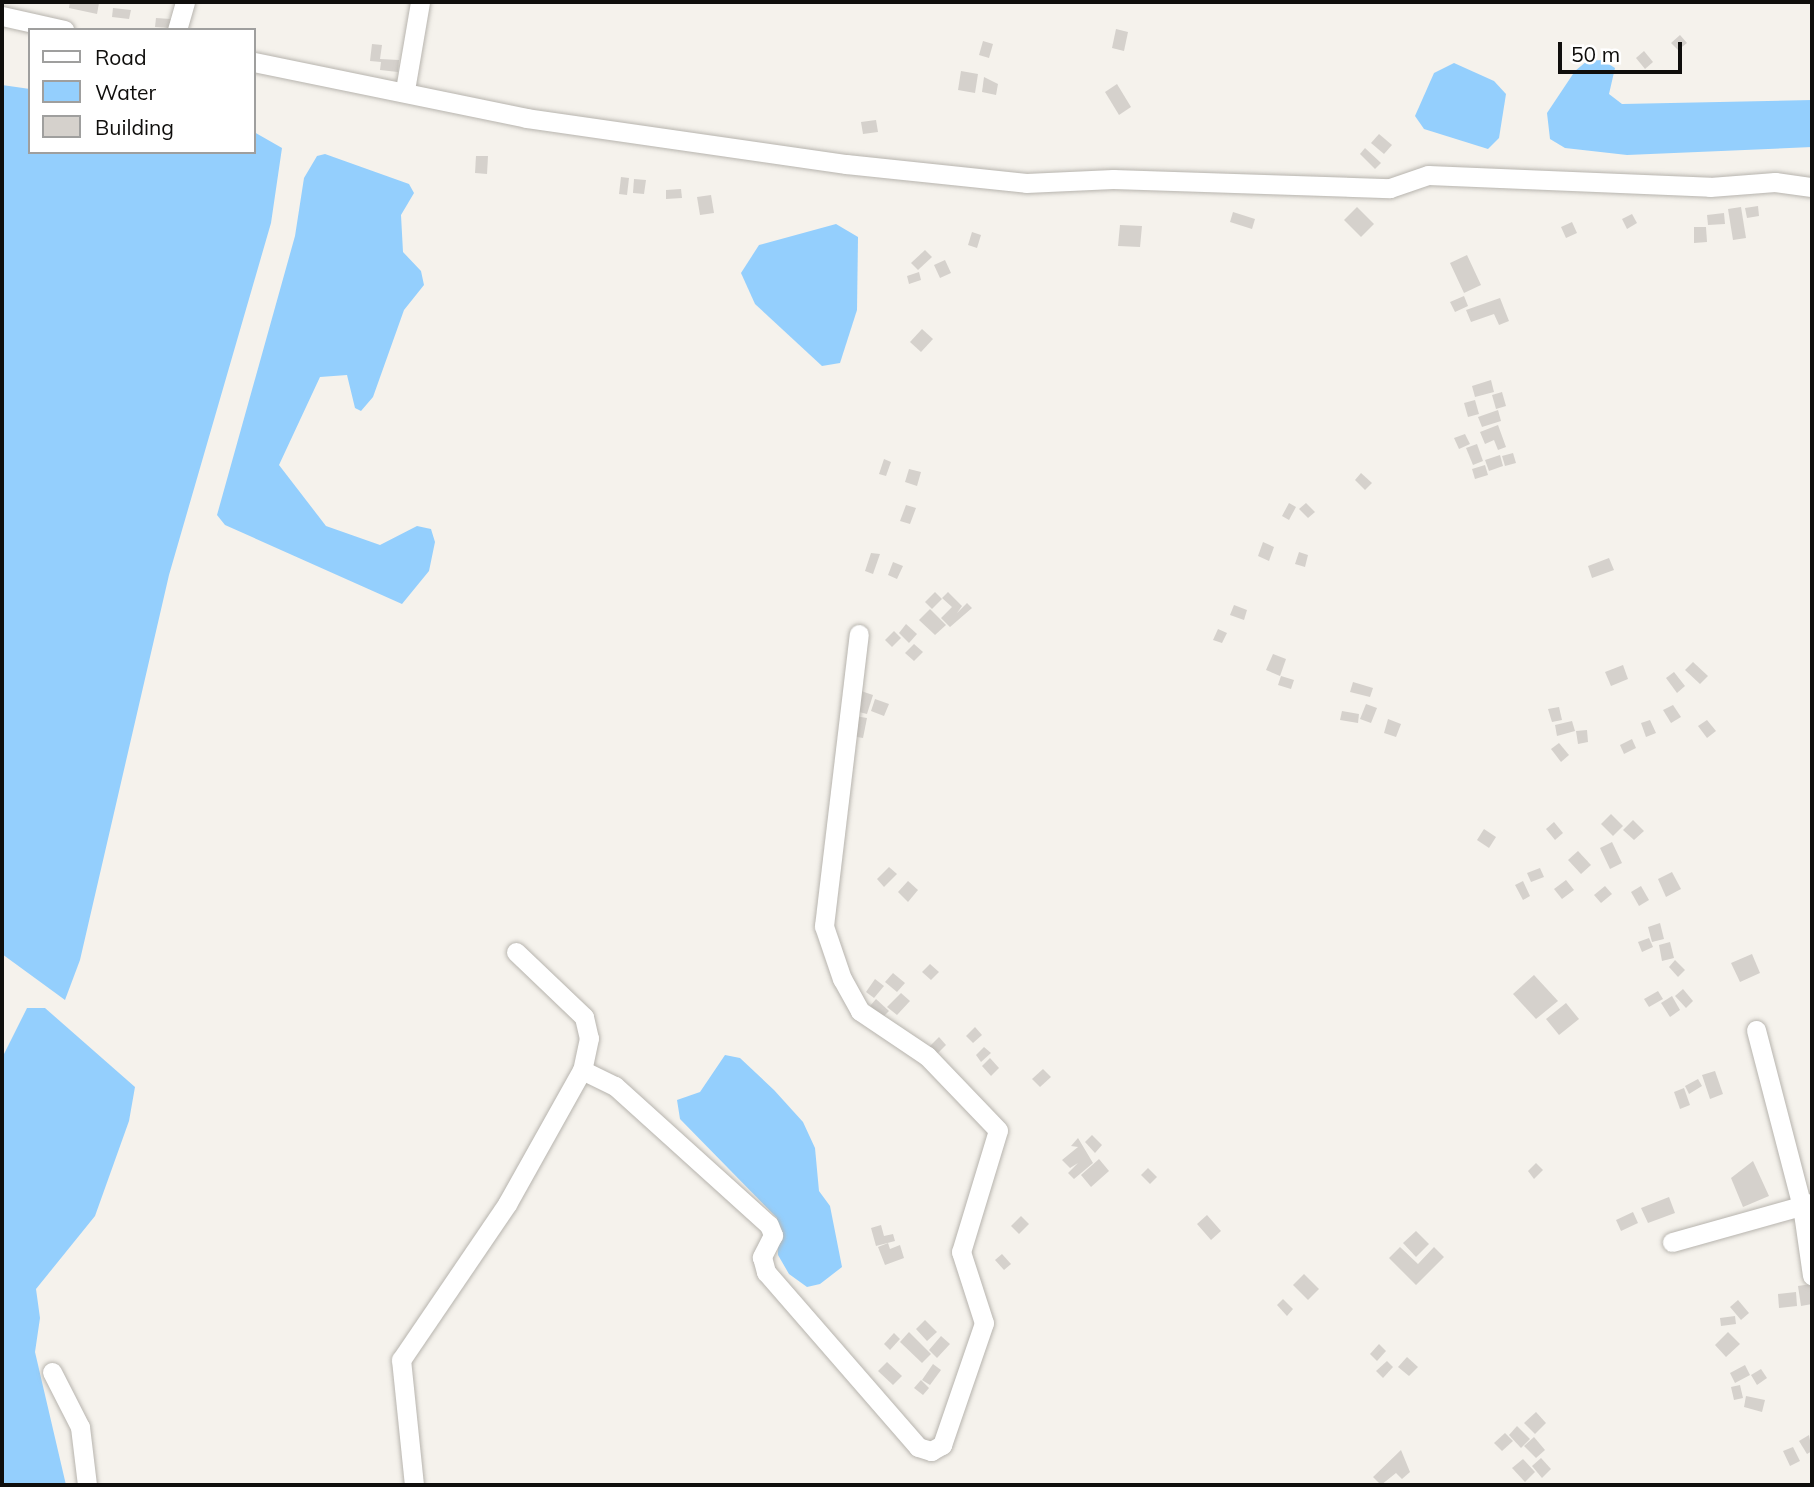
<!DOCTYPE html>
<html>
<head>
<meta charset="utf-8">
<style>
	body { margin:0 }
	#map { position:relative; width:1814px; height:1487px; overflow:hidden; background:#f5f2ec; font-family:Mulish,sans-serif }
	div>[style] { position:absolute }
	.water>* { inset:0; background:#94cffd }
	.building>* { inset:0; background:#d5d1cc }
	.roads { filter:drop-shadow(0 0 2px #b7b4ae) drop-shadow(0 0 2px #b7b4ae) }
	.street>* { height:19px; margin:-9.5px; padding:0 9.5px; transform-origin:9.5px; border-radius:9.5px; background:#fff }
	span { translate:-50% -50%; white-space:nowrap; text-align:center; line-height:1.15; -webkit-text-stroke:5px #fff; paint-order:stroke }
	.frame { position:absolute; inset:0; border:4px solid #0f0e0c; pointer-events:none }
	.legend { position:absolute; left:28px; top:28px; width:228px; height:126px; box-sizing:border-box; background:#fff; border:2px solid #9f9f9e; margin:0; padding:9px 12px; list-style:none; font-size:21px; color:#0f0e0c }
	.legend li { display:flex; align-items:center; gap:14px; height:35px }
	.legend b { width:35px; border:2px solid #9f9f9e }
	.scale { position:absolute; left:1558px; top:42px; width:124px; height:32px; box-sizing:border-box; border:4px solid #0f0e0c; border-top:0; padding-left:9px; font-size:21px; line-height:24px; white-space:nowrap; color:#0f0e0c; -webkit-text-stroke:5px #fff; paint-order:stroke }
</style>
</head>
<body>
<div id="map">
	<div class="water">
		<i style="clip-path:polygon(1602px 60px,1615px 68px,1609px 94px,1622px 104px,1812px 100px,1812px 147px,1627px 155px,1565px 148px,1550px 139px,1547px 113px,1575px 71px,1587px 61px)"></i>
		<i style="clip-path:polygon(1454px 63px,1494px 81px,1506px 94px,1499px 138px,1488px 149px,1424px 129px,1415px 116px,1434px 73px)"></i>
		<i style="clip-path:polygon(2px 85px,30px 89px,30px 152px,254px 152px,254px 132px,282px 148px,271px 223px,169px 575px,80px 960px,65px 1000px,2px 954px)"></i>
		<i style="clip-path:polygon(325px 154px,409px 184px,414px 193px,401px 215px,403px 252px,421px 271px,424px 285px,404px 310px,373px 397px,361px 411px,355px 408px,347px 375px,320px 377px,279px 465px,326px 526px,380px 545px,417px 526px,431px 529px,435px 542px,429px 571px,402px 604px,225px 525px,217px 515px,295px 236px,304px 178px,317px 156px)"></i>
		<i style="clip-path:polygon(836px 224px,858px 237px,857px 310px,840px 363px,822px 366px,755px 304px,741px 273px,759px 245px)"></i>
		<i style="clip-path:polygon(27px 1008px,45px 1008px,135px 1087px,129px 1121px,95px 1216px,36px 1289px,40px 1318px,35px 1352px,66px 1485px,2px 1485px,2px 1058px)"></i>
		<i style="clip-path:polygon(725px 1055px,740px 1058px,774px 1090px,803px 1122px,815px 1148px,819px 1191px,830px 1206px,842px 1267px,820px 1284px,807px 1287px,789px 1274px,778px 1255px,777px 1218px,680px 1119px,677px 1100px,700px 1092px)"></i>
	</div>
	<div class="building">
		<i style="clip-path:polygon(70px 2px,99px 3px,97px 14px,69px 8px)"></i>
		<i style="clip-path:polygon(113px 8px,131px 10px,129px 19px,112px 17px)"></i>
		<i style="clip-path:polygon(156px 18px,171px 19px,171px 28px,155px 27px)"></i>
		<i style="clip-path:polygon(1116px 29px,1128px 32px,1124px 51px,1112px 48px)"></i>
		<i style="clip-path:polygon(1680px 35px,1687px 43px,1678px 50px,1671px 43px)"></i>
		<i style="clip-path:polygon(983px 41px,993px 44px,989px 58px,979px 55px)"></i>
		<i style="clip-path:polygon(372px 44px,382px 45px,380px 59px,399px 60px,398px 72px,380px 70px,381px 62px,370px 61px)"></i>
		<i style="clip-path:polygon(1644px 51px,1653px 62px,1645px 69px,1636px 58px)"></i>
		<i style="clip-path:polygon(961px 71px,978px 74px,975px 93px,958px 90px)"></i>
		<i style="clip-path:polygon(984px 77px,998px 84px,996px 95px,982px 92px)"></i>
		<i style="clip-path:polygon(1117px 84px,1131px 107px,1119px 115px,1105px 92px)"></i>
		<i style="clip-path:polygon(876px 120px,878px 132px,863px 134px,861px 122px)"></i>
		<i style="clip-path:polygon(1379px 134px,1392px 145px,1384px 154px,1371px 143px)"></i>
		<i style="clip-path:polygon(1365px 148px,1381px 163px,1375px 169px,1360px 154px)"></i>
		<i style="clip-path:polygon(476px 156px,488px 156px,487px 174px,475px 173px)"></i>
		<i style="clip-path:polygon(621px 177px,629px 178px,627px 195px,619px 194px)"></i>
		<i style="clip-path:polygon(634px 179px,646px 180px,644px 194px,633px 193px)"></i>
		<i style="clip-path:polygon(681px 189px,682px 198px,666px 199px,666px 190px)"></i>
		<i style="clip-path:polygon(711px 195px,714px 213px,700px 215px,697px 197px)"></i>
		<i style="clip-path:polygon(1758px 206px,1759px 216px,1747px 218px,1745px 208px)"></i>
		<i style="clip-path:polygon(1357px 207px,1374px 224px,1361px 237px,1344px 220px)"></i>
		<i style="clip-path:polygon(1741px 207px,1746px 238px,1733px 240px,1728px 209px)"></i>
		<i style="clip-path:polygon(1233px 212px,1255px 219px,1252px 229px,1230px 222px)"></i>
		<i style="clip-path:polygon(1724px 213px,1725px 224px,1708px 225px,1707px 215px)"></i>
		<i style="clip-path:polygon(1632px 214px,1637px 223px,1627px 229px,1622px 219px)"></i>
		<i style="clip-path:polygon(1572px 222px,1577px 233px,1566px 238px,1561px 227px)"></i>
		<i style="clip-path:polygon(1120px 225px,1142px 226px,1140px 247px,1118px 246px)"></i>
		<i style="clip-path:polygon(1694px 227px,1706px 227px,1707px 242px,1694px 243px)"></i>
		<i style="clip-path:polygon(972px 232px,981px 235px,977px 248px,968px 245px)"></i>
		<i style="clip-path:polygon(925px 250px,932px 257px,918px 270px,911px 263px)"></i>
		<i style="clip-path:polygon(1467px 255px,1481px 285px,1464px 293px,1450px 263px)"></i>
		<i style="clip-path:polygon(945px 260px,951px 273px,940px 278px,934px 265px)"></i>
		<i style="clip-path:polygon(919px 272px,921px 280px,909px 284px,907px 276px)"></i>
		<i style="clip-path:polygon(1464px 296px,1468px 306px,1455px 312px,1450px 302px)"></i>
		<i style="clip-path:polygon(1500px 298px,1509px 321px,1499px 325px,1494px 314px,1471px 322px,1466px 310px)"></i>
		<i style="clip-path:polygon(922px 329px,933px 339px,921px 352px,910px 342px)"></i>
		<i style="clip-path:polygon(1491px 380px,1494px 392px,1475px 397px,1472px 386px)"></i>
		<i style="clip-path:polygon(1502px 392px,1506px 406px,1496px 409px,1492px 395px)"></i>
		<i style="clip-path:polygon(1475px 400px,1479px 414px,1468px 417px,1464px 403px)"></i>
		<i style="clip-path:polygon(1498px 410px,1501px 421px,1482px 427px,1478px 417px)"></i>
		<i style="clip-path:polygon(1498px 425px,1506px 447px,1498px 450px,1494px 440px,1485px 444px,1480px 432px)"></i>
		<i style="clip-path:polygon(1465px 434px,1470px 444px,1459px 449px,1454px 438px)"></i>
		<i style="clip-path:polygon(1477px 444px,1483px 461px,1473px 465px,1466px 448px)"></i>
		<i style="clip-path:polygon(1513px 453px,1516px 463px,1505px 466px,1502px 456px)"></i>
		<i style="clip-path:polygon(1500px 455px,1503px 466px,1489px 471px,1485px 460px)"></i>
		<i style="clip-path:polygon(884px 459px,891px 462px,886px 476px,879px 474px)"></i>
		<i style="clip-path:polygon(1485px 465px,1488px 475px,1475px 479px,1472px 469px)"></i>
		<i style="clip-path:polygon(909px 469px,921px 472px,917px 486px,905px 482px)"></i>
		<i style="clip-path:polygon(1361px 473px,1372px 483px,1365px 490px,1355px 480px)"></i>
		<i style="clip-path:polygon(1289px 503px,1296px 507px,1289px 520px,1282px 516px)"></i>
		<i style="clip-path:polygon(1306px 503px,1315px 512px,1308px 518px,1299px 509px)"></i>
		<i style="clip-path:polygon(906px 505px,916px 508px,910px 524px,900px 521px)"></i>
		<i style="clip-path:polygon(1263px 542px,1274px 547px,1269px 561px,1258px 556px)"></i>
		<i style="clip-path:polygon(1299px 552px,1308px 555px,1305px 567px,1295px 564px)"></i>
		<i style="clip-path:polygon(871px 553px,880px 554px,873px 574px,865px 571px)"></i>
		<i style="clip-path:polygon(1609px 558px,1614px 570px,1592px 578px,1588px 566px)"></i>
		<i style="clip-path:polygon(893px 562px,903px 566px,897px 579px,888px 575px)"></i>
		<i style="clip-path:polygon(935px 592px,942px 599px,932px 609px,925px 602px)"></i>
		<i style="clip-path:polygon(948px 592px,962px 606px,957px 613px,967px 603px,972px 608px,950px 627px,941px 618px,952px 607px,942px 598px)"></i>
		<i style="clip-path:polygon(1234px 605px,1247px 610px,1244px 620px,1230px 615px)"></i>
		<i style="clip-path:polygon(930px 609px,946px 625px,935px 635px,919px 620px)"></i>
		<i style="clip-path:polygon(906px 624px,917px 634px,909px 643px,899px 633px)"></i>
		<i style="clip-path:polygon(1218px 629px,1227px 633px,1222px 643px,1213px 640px)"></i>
		<i style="clip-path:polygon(894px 631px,901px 638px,892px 647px,885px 640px)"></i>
		<i style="clip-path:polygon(914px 644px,923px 652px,914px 661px,905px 653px)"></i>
		<i style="clip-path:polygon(1273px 654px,1286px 659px,1280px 676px,1266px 670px)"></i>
		<i style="clip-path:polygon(1693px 662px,1708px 676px,1700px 684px,1685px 670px)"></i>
		<i style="clip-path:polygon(1623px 665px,1628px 679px,1611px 686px,1605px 672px)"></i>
		<i style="clip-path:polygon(1674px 672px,1685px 686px,1677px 693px,1666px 678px)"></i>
		<i style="clip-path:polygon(1281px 676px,1294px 680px,1291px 689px,1278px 685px)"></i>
		<i style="clip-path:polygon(1353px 682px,1373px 688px,1370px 697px,1350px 692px)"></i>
		<i style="clip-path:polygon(861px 691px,873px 695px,867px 714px,855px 711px)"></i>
		<i style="clip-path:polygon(875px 699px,889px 704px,884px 716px,871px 711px)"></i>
		<i style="clip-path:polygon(1366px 704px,1377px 708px,1371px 723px,1360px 719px)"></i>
		<i style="clip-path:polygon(1673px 705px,1681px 717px,1671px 723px,1663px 710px)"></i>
		<i style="clip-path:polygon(1559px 707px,1562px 720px,1552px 722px,1548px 709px)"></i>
		<i style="clip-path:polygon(1342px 711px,1359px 714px,1358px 723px,1340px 720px)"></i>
		<i style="clip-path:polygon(855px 716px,867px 718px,863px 738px,851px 736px)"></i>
		<i style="clip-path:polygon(1388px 719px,1401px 724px,1396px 737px,1384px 733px)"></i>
		<i style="clip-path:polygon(1650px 720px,1656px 733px,1646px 737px,1641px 723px)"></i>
		<i style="clip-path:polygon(1707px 720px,1716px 731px,1707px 738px,1698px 726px)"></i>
		<i style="clip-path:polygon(1572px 721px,1575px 731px,1557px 736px,1555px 725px)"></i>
		<i style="clip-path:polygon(1587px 730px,1588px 742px,1578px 744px,1576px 731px)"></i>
		<i style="clip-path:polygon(1632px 739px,1636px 748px,1624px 754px,1620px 745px)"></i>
		<i style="clip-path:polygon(1559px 743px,1569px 755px,1561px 762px,1551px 749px)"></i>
		<i style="clip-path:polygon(1611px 814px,1623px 826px,1613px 836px,1601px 824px)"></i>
		<i style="clip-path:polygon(1633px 820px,1644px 831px,1634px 840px,1623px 830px)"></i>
		<i style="clip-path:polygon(1554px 822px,1563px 833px,1555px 840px,1546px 829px)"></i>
		<i style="clip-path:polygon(1484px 829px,1496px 837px,1489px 848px,1477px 840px)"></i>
		<i style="clip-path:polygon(1612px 842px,1622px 863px,1610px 869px,1600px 848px)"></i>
		<i style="clip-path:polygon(1578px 851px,1591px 865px,1581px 874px,1568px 860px)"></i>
		<i style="clip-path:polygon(889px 867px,897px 874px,884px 887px,877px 879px)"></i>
		<i style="clip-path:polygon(1540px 868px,1544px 877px,1531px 882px,1527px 873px)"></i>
		<i style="clip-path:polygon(1672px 872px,1681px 889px,1666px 897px,1658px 879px)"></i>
		<i style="clip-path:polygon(1566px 880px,1574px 890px,1562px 899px,1554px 889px)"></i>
		<i style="clip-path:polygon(908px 881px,918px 890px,908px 902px,898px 892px)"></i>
		<i style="clip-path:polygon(1523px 881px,1530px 896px,1523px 900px,1515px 885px)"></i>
		<i style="clip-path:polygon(1605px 886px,1612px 894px,1601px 903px,1594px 895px)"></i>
		<i style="clip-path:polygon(1641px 886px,1649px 900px,1639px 906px,1631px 892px)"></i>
		<i style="clip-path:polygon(1660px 923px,1664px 939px,1652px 942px,1648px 927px)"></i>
		<i style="clip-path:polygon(1649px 938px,1653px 947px,1642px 952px,1638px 942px)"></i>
		<i style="clip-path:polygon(1670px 942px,1674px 958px,1662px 961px,1659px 945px)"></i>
		<i style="clip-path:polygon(1752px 954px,1760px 973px,1740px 982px,1731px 963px)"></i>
		<i style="clip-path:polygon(1675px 960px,1685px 970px,1678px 977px,1669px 967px)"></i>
		<i style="clip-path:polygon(930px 964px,939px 972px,931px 980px,922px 972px)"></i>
		<i style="clip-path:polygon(893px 973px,905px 983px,897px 992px,885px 982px)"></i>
		<i style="clip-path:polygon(1534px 975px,1558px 1001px,1536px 1019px,1513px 994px)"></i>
		<i style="clip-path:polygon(875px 979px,884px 986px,874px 998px,866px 992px)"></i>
		<i style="clip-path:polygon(1683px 989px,1693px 1001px,1686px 1008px,1675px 996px)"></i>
		<i style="clip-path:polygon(1658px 991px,1663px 999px,1649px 1007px,1644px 999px)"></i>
		<i style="clip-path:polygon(901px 993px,910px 1001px,897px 1015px,887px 1007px)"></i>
		<i style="clip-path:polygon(1672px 996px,1680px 1010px,1670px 1017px,1661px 1003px)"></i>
		<i style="clip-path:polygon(876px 999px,889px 1011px,882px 1018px,870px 1006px)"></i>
		<i style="clip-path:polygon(1566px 1003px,1579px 1019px,1559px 1035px,1546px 1019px)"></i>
		<i style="clip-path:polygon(975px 1027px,982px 1035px,973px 1043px,966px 1036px)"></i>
		<i style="clip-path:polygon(939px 1037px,946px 1045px,934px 1057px,927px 1049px)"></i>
		<i style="clip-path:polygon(984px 1047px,991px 1053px,981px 1062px,976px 1055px)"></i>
		<i style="clip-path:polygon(990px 1058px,999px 1068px,991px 1076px,982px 1066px)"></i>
		<i style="clip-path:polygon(1043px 1069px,1051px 1077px,1040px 1087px,1032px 1079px)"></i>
		<i style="clip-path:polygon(1715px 1071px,1723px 1094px,1710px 1099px,1702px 1075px)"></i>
		<i style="clip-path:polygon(1698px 1079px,1702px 1086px,1689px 1094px,1685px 1086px)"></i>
		<i style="clip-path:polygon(1684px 1088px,1690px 1105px,1680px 1109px,1674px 1092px)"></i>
		<i style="clip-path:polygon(1092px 1135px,1102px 1145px,1095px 1153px,1085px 1142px)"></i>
		<i style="clip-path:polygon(1078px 1138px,1093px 1163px,1074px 1179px,1068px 1173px,1078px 1163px,1070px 1168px,1062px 1160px,1078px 1147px,1071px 1146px)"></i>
		<i style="clip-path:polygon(1099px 1159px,1109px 1171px,1091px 1187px,1081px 1175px)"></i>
		<i style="clip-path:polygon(1753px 1161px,1769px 1196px,1743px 1207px,1731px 1178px)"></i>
		<i style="clip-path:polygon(1536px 1163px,1543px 1170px,1534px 1179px,1528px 1171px)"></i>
		<i style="clip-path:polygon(1148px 1168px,1157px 1177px,1150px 1184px,1141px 1175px)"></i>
		<i style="clip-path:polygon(1669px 1197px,1675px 1213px,1648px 1223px,1641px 1208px)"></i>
		<i style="clip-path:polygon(1633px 1212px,1638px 1223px,1621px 1231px,1616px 1220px)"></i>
		<i style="clip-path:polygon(1207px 1215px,1221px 1231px,1211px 1240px,1197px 1224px)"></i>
		<i style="clip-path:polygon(1021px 1216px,1029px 1224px,1019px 1234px,1011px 1226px)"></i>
		<i style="clip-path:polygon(881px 1225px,884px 1236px,893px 1234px,895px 1241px,876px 1246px,871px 1228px)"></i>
		<i style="clip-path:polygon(1416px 1231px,1429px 1244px,1416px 1257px,1403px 1243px)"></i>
		<i style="clip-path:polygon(888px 1243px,890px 1249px,900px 1245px,904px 1258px,885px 1265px,878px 1247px)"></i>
		<i style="clip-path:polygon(1400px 1247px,1418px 1264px,1434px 1247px,1444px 1257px,1416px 1285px,1389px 1258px)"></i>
		<i style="clip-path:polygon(1002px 1254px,1011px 1264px,1004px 1270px,995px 1260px)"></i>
		<i style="clip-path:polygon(1304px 1274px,1319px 1289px,1308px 1300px,1293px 1285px)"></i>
		<i style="clip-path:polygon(1811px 1284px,1812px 1304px,1801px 1306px,1798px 1286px)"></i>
		<i style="clip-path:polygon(1796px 1292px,1797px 1306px,1779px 1308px,1778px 1294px)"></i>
		<i style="clip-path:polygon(1283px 1299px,1293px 1309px,1287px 1316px,1277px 1305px)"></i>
		<i style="clip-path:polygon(1738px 1300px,1749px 1313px,1741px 1320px,1730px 1307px)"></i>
		<i style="clip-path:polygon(1735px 1316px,1736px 1324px,1721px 1326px,1720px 1318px)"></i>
		<i style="clip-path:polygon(925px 1320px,937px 1332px,927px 1341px,916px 1329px)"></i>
		<i style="clip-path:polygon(909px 1332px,931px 1354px,922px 1363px,900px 1342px)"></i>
		<i style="clip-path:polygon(1728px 1332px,1740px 1344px,1726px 1357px,1715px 1345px)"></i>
		<i style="clip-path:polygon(894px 1333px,900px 1339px,890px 1350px,884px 1344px)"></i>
		<i style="clip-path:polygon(941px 1336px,950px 1344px,937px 1358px,929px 1350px)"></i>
		<i style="clip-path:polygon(1379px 1344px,1386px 1351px,1377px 1361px,1370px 1354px)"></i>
		<i style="clip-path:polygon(1407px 1357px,1418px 1367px,1409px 1376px,1398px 1367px)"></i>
		<i style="clip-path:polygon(1387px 1361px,1393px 1367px,1383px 1378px,1376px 1371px)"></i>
		<i style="clip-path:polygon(887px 1362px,902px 1376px,893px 1385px,878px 1371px)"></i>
		<i style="clip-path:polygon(933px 1364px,941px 1370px,930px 1385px,922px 1380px)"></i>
		<i style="clip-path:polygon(1745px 1365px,1750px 1375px,1735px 1383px,1730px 1373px)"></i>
		<i style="clip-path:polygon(1761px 1369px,1767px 1378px,1757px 1385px,1751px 1375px)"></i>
		<i style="clip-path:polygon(921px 1380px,929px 1388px,923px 1395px,914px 1388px)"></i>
		<i style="clip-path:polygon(1740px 1385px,1743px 1398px,1734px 1400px,1731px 1387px)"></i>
		<i style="clip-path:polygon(1746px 1396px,1765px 1400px,1762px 1412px,1744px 1407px)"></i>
		<i style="clip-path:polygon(1536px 1412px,1546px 1423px,1535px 1434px,1524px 1423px)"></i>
		<i style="clip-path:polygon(1517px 1426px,1530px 1439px,1521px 1448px,1509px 1435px)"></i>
		<i style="clip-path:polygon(1505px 1433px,1513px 1441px,1502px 1451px,1494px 1443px)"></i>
		<i style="clip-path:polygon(1809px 1435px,1812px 1451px,1807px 1454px,1799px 1441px)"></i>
		<i style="clip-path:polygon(1534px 1437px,1545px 1450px,1536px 1458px,1524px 1446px)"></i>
		<i style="clip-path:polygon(1793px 1447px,1800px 1461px,1790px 1466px,1783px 1451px)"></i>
		<i style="clip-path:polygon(1401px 1450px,1410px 1472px,1402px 1479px,1396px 1473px,1381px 1485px,1373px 1477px)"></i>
		<i style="clip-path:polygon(1541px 1458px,1551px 1469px,1542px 1478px,1532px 1466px)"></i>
		<i style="clip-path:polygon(1523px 1459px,1535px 1472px,1525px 1482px,1512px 1468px)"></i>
	</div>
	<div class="roads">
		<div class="street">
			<i style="left:2px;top:16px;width:64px;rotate:12.7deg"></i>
			<i style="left:177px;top:30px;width:29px;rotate:-74deg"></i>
			<i style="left:254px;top:62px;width:278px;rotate:11.6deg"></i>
			<i style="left:526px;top:118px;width:323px;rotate:8.2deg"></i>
			<i style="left:846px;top:164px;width:181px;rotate:6deg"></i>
			<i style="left:1026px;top:183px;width:87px;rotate:-2.6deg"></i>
			<i style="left:1113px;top:179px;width:277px;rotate:1.9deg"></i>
			<i style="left:1390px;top:188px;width:40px;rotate:-18.9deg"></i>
			<i style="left:1428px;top:175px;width:282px;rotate:2.4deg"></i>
			<i style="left:1710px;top:187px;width:65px;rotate:-4.4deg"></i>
			<i style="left:1775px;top:182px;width:37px;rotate:8deg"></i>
			<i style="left:405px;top:90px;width:89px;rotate:-80.3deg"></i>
			<i style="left:516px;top:952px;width:94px;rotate:43.7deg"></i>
			<i style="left:584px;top:1017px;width:22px;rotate:77deg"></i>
			<i style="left:589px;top:1038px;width:33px;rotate:102deg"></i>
			<i style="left:1756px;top:1030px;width:182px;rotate:75.4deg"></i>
			<i style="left:1802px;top:1206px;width:70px;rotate:81.8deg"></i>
			<i style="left:1672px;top:1242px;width:145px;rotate:-15.6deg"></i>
			<i style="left:52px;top:1372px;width:62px;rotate:63deg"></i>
			<i style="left:80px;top:1427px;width:58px;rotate:83.1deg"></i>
			<i style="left:414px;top:1485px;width:126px;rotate:-95.9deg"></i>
			<i style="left:401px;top:1360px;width:189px;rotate:-55.8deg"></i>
			<i style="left:507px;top:1204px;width:154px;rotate:-60.8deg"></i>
			<i style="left:582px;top:1070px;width:37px;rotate:26deg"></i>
			<i style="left:615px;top:1086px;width:207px;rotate:42.1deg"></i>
			<i style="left:769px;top:1225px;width:11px;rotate:68deg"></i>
			<i style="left:773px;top:1235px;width:25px;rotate:117deg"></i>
			<i style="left:762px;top:1257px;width:16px;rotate:75deg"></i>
			<i style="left:766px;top:1272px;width:232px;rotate:49deg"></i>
			<i style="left:918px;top:1447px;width:14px;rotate:17deg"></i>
			<i style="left:931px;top:1451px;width:13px;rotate:-29deg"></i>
			<i style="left:942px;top:1445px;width:129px;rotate:-71deg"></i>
			<i style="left:984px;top:1323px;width:75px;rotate:-107.9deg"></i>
			<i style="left:961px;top:1252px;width:127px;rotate:-73.1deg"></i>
			<i style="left:998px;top:1130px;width:103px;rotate:-133.8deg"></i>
			<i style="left:927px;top:1056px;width:81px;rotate:-146.1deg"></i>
			<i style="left:860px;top:1011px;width:37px;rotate:-119deg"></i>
			<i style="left:842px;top:979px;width:56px;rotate:-108.8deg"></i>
			<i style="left:824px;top:926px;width:294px;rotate:-83.2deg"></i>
		</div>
	</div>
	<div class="frame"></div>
	<ul class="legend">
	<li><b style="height:9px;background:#fff"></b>Road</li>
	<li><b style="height:19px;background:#94cffd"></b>Water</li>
	<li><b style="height:19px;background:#d5d1cc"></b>Building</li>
	</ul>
	<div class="scale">50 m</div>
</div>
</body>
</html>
